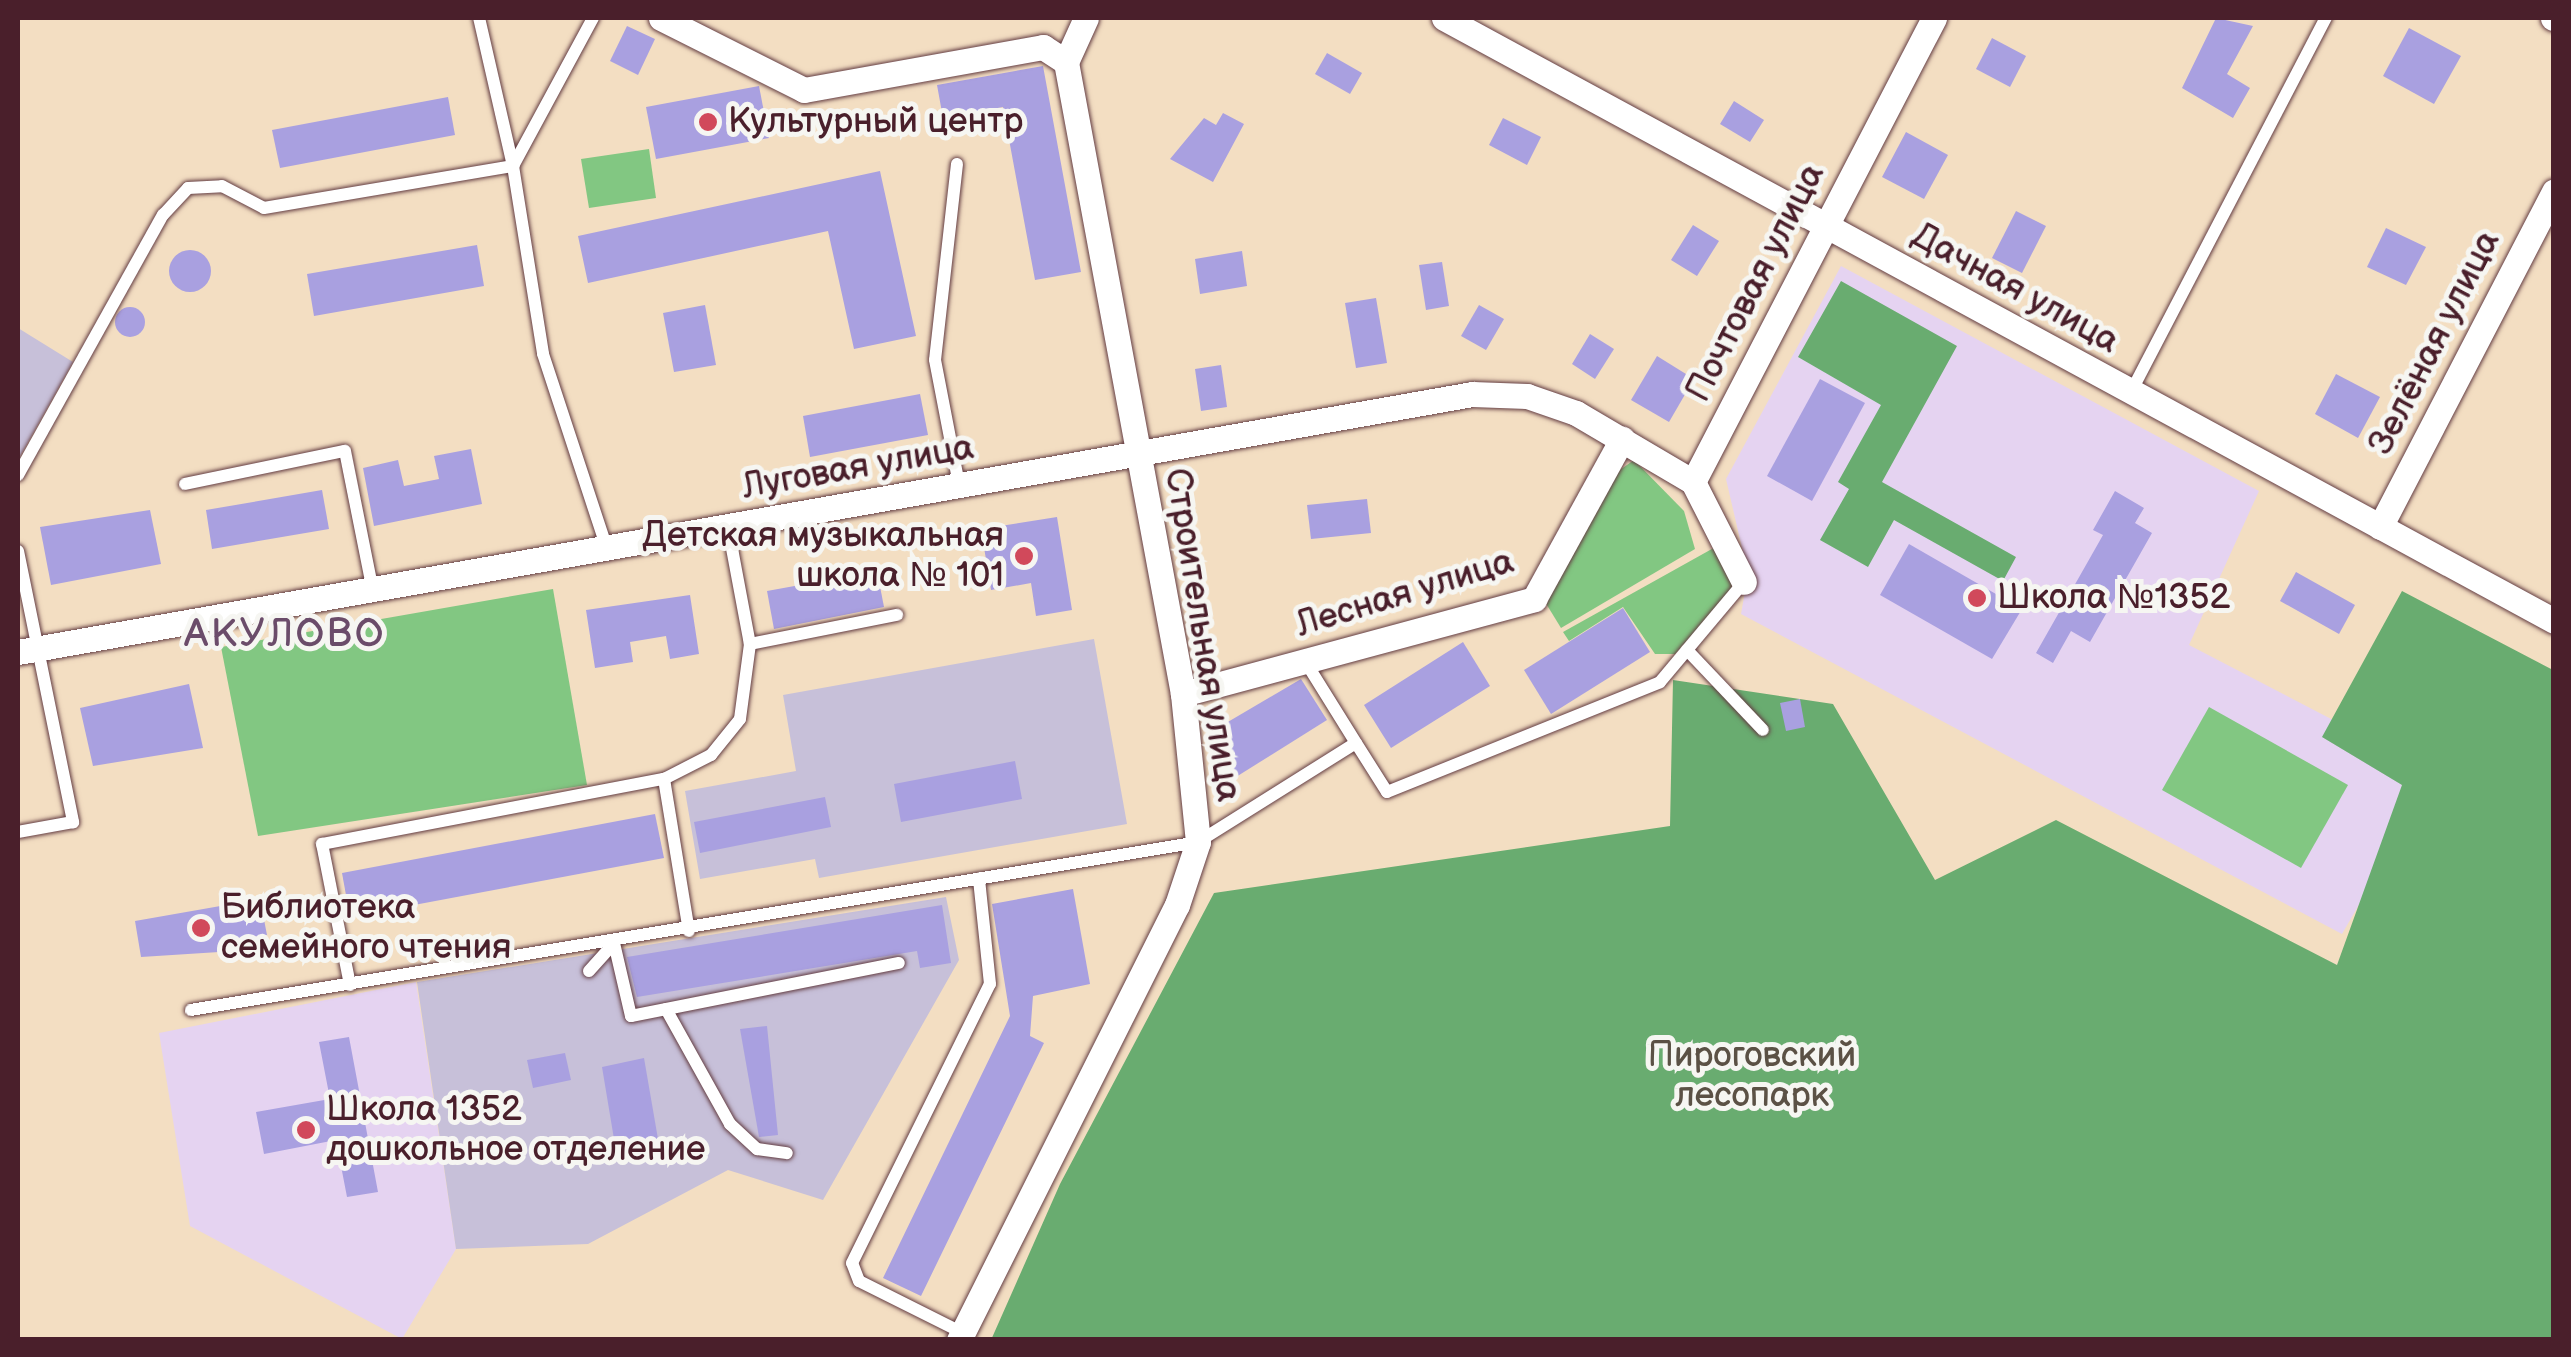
<!DOCTYPE html>
<html>
<head>
<meta charset="utf-8">
<style>
	body { margin:0 }
	#map { position:relative; width:2571px; height:1357px; overflow:hidden; background:#f3dec2; font-family:"Balsamiq Sans",sans-serif }
	div>[style] { position:absolute }
	.built>* { inset:0; background:#e5d3f1 }
	.industrial>* { inset:0; background:#c7c0d9 }
	.green>* { inset:0; background:#82c782 }
	.forest>* { inset:0; background:#69ac70 }
	.building>* { inset:0; background:#a9a0e0 }
	.round { border-radius:50% }
	.roads { filter:drop-shadow(0 0 2px #633c42) drop-shadow(0 0 2px #633c42) }
	.service>* { height:12px; margin:-6px; padding:0 6px; transform-origin:6px; border-radius:6px; background:#fff }
	.minor>* { height:25px; margin:-12.5px; padding:0 12.5px; transform-origin:12.5px; border-radius:12.5px; background:#fff }
	.dots>* { width:28px; height:28px; translate:-50% -50%; box-sizing:border-box; border:5px solid #f6f6f2; border-radius:50% }
	span { translate:-50% -50%; white-space:nowrap; text-align:center; line-height:1.15; -webkit-text-stroke:10px #f6f6f2; paint-order:stroke }
	.poi-label { font-size:35px; color:#4a1f2b }
	.left { translate:0 -50%; text-align:left }
	.right { translate:-100% -50%; text-align:right }
	.street-label { font-size:35px; color:#4a1f2b }
	.park-label { font-size:35px; color:#5b5145 }
	.quarter-label { font-size:40px; color:#6b4c6a; letter-spacing:2.5px }
	.frame { position:absolute; inset:0; border:20px solid #4a1f2b; pointer-events:none }
</style>
</head>
<body>
<div id="map">
	<div class="built">
		<i style="clip-path:polygon(1841px 266px,2259px 491px,2189px 645px,2435px 773px,2342px 934px,1741px 614px,1748px 574px,1726px 479px)"></i>
		<i style="clip-path:polygon(416px 982px,456px 1249px,402px 1339px,190px 1226px,159px 1033px)"></i>
	</div>
	<div class="industrial">
		<i style="clip-path:polygon(18px 328px,73px 362px,18px 460px)"></i>
		<i style="clip-path:polygon(1094px 639px,1127px 824px,819px 878px,815px 859px,700px 879px,685px 791px,796px 771px,783px 695px)"></i>
		<i style="clip-path:polygon(946px 897px,959px 960px,823px 1200px,728px 1170px,588px 1244px,456px 1249px,417px 982px)"></i>
	</div>
	<div class="green">
		<i style="clip-path:polygon(649px 149px,656px 198px,589px 208px,581px 159px)"></i>
		<i style="clip-path:polygon(1634px 460px,1684px 511px,1695px 549px,1561px 628px,1542px 597px,1610px 477px)"></i>
		<i style="clip-path:polygon(1719px 545px,1739px 582px,1675px 654px,1655px 654px,1623px 607px,1569px 641px,1563px 632px)"></i>
		<i style="clip-path:polygon(553px 589px,587px 785px,258px 836px,221px 647px)"></i>
		<i style="clip-path:polygon(2209px 707px,2348px 785px,2301px 868px,2162px 790px)"></i>
	</div>
	<div class="forest">
		<i style="clip-path:polygon(1841px 281px,1957px 346px,1882px 482px,2016px 557px,2003px 581px,1894px 520px,1868px 567px,1820px 540px,1849px 489px,1838px 482px,1881px 405px,1798px 357px)"></i>
		<i style="clip-path:polygon(2402px 591px,2553px 670px,2553px 1339px,991px 1340px,1060px 1184px,1214px 893px,1670px 826px,1673px 680px,1833px 704px,1935px 880px,2056px 820px,2337px 965px,2402px 785px,2322px 737px)"></i>
	</div>
	<div class="building">
		<i style="clip-path:polygon(2216px 18px,2253px 26px,2227px 74px,2250px 88px,2233px 118px,2182px 88px)"></i>
		<i style="clip-path:polygon(627px 26px,655px 39px,638px 75px,610px 61px)"></i>
		<i style="clip-path:polygon(2409px 28px,2461px 56px,2434px 104px,2383px 76px)"></i>
		<i style="clip-path:polygon(1992px 38px,2026px 56px,2010px 87px,1976px 69px)"></i>
		<i style="clip-path:polygon(1327px 53px,1362px 73px,1350px 94px,1315px 74px)"></i>
		<i style="clip-path:polygon(1043px 66px,1081px 272px,1035px 280px,1003px 107px,943px 118px,937px 85px)"></i>
		<i style="clip-path:polygon(759px 86px,769px 138px,656px 159px,646px 107px)"></i>
		<i style="clip-path:polygon(448px 97px,455px 135px,280px 168px,272px 130px)"></i>
		<i style="clip-path:polygon(1734px 101px,1764px 120px,1750px 142px,1720px 124px)"></i>
		<i style="clip-path:polygon(1223px 113px,1244px 124px,1213px 182px,1170px 159px,1204px 118px,1216px 125px)"></i>
		<i style="clip-path:polygon(1503px 118px,1541px 137px,1527px 165px,1489px 145px)"></i>
		<i style="clip-path:polygon(1906px 132px,1948px 155px,1924px 199px,1882px 177px)"></i>
		<i style="clip-path:polygon(880px 171px,916px 336px,854px 349px,828px 231px,588px 283px,578px 236px)"></i>
		<i style="clip-path:polygon(2016px 211px,2046px 226px,2022px 273px,1992px 258px)"></i>
		<i style="clip-path:polygon(1693px 225px,1719px 241px,1697px 276px,1671px 260px)"></i>
		<i style="clip-path:polygon(2386px 228px,2426px 247px,2406px 285px,2367px 267px)"></i>
		<i style="clip-path:polygon(477px 245px,484px 286px,314px 316px,307px 274px)"></i>
		<i class="round" style="left:169px;top:250px;width:42px;height:42px"></i>
		<i style="clip-path:polygon(1242px 251px,1247px 286px,1200px 294px,1195px 259px)"></i>
		<i style="clip-path:polygon(1442px 262px,1449px 306px,1426px 310px,1419px 265px)"></i>
		<i style="clip-path:polygon(1376px 298px,1387px 363px,1356px 368px,1345px 303px)"></i>
		<i style="clip-path:polygon(705px 305px,716px 365px,674px 372px,663px 313px)"></i>
		<i style="clip-path:polygon(1479px 305px,1504px 319px,1486px 350px,1461px 336px)"></i>
		<i class="round" style="left:115px;top:307px;width:30px;height:30px"></i>
		<i style="clip-path:polygon(1590px 334px,1614px 349px,1595px 379px,1572px 364px)"></i>
		<i style="clip-path:polygon(1657px 356px,1694px 379px,1669px 422px,1631px 400px)"></i>
		<i style="clip-path:polygon(1221px 365px,1227px 407px,1201px 411px,1195px 369px)"></i>
		<i style="clip-path:polygon(2336px 374px,2380px 397px,2358px 438px,2315px 414px)"></i>
		<i style="clip-path:polygon(1820px 379px,1865px 403px,1812px 501px,1767px 476px)"></i>
		<i style="clip-path:polygon(920px 394px,928px 435px,810px 457px,803px 416px)"></i>
		<i style="clip-path:polygon(471px 449px,482px 504px,374px 526px,363px 468px,398px 460px,404px 486px,439px 479px,434px 456px)"></i>
		<i style="clip-path:polygon(322px 490px,329px 529px,212px 549px,206px 510px)"></i>
		<i style="clip-path:polygon(2115px 491px,2144px 508px,2135px 523px,2152px 533px,2090px 642px,2071px 631px,2053px 663px,2036px 653px,2103px 535px,2093px 530px)"></i>
		<i style="clip-path:polygon(1367px 499px,1371px 533px,1311px 539px,1307px 505px)"></i>
		<i style="clip-path:polygon(150px 510px,161px 564px,51px 585px,40px 527px)"></i>
		<i style="clip-path:polygon(1057px 517px,1072px 610px,1036px 616px,1031px 583px,991px 590px,981px 529px)"></i>
		<i style="clip-path:polygon(1909px 544px,2022px 609px,1992px 659px,1880px 595px)"></i>
		<i style="clip-path:polygon(877px 571px,884px 607px,774px 629px,767px 591px)"></i>
		<i style="clip-path:polygon(2296px 572px,2355px 605px,2339px 634px,2280px 601px)"></i>
		<i style="clip-path:polygon(690px 595px,699px 654px,670px 659px,666px 636px,630px 642px,633px 662px,595px 668px,586px 610px)"></i>
		<i style="clip-path:polygon(1623px 608px,1650px 652px,1551px 714px,1524px 670px)"></i>
		<i style="clip-path:polygon(1463px 642px,1490px 686px,1391px 748px,1364px 705px)"></i>
		<i style="clip-path:polygon(1301px 679px,1327px 720px,1228px 782px,1204px 736px)"></i>
		<i style="clip-path:polygon(189px 684px,203px 748px,93px 766px,80px 708px)"></i>
		<i style="clip-path:polygon(1800px 699px,1805px 727px,1786px 731px,1780px 703px)"></i>
		<i style="clip-path:polygon(1015px 761px,1022px 799px,901px 822px,894px 784px)"></i>
		<i style="clip-path:polygon(825px 797px,831px 827px,700px 853px,694px 822px)"></i>
		<i style="clip-path:polygon(655px 814px,664px 858px,350px 917px,342px 873px)"></i>
		<i style="clip-path:polygon(1073px 889px,1090px 984px,1033px 996px,1030px 1036px,1044px 1043px,921px 1296px,883px 1278px,1010px 1016px,992px 904px)"></i>
		<i style="clip-path:polygon(260px 899px,267px 935px,218px 943px,219px 952px,141px 957px,135px 921px)"></i>
		<i style="clip-path:polygon(942px 905px,951px 963px,920px 968px,917px 951px,637px 997px,627px 957px)"></i>
		<i style="clip-path:polygon(767px 1026px,778px 1135px,759px 1137px,740px 1029px)"></i>
		<i style="clip-path:polygon(349px 1037px,378px 1192px,347px 1197px,336px 1140px,264px 1154px,256px 1112px,330px 1099px,319px 1042px)"></i>
		<i style="clip-path:polygon(565px 1053px,571px 1080px,533px 1088px,527px 1060px)"></i>
		<i style="clip-path:polygon(644px 1058px,658px 1139px,615px 1145px,602px 1067px)"></i>
	</div>
	<div class="roads">
		<div class="service">
			<i style="left:593px;top:18px;width:168px;rotate:118.4deg"></i>
			<i style="left:513px;top:166px;width:190px;rotate:80.9deg"></i>
			<i style="left:543px;top:354px;width:205px;rotate:71.8deg"></i>
			<i style="left:957px;top:164px;width:197px;rotate:96.4deg"></i>
			<i style="left:935px;top:360px;width:127px;rotate:79.1deg"></i>
			<i style="left:2131px;top:392px;width:422px;rotate:-62.5deg"></i>
			<i style="left:18px;top:475px;width:298px;rotate:-60.9deg"></i>
			<i style="left:163px;top:215px;width:37px;rotate:-47deg"></i>
			<i style="left:188px;top:188px;width:34px;rotate:-3deg"></i>
			<i style="left:222px;top:186px;width:47px;rotate:27.6deg"></i>
			<i style="left:264px;top:208px;width:253px;rotate:-9.6deg"></i>
			<i style="left:513px;top:166px;width:152px;rotate:-102.9deg"></i>
			<i style="left:185px;top:484px;width:163px;rotate:-11.7deg"></i>
			<i style="left:345px;top:451px;width:143px;rotate:78.7deg"></i>
			<i style="left:728px;top:527px;width:119px;rotate:79.4deg"></i>
			<i style="left:750px;top:644px;width:150px;rotate:-11.2deg"></i>
			<i style="left:18px;top:551px;width:277px;rotate:78.5deg"></i>
			<i style="left:73px;top:822px;width:56px;rotate:169.7deg"></i>
			<i style="left:1687px;top:650px;width:110px;rotate:46.5deg"></i>
			<i style="left:1356px;top:743px;width:58px;rotate:57.7deg"></i>
			<i style="left:1387px;top:792px;width:294px;rotate:-21.9deg"></i>
			<i style="left:1660px;top:682px;width:131px;rotate:-50deg"></i>
			<i style="left:664px;top:779px;width:53px;rotate:-27.1deg"></i>
			<i style="left:711px;top:755px;width:46px;rotate:-51.1deg"></i>
			<i style="left:740px;top:719px;width:76px;rotate:-82.4deg"></i>
			<i style="left:614px;top:943px;width:75px;rotate:76.9deg"></i>
			<i style="left:631px;top:1016px;width:273px;rotate:-11.2deg"></i>
			<i style="left:589px;top:971px;width:38px;rotate:-48deg"></i>
			<i style="left:350px;top:985px;width:144px;rotate:-101.2deg"></i>
			<i style="left:322px;top:844px;width:348px;rotate:-10.8deg"></i>
			<i style="left:664px;top:779px;width:154px;rotate:80.7deg"></i>
			<i style="left:666px;top:1009px;width:132px;rotate:60.9deg"></i>
			<i style="left:730px;top:1124px;width:37px;rotate:43deg"></i>
			<i style="left:757px;top:1149px;width:30px;rotate:8deg"></i>
			<i style="left:191px;top:1010px;width:1021px;rotate:-9.47deg"></i>
			<i style="left:1198px;top:842px;width:186px;rotate:-32.1deg"></i>
			<i style="left:1356px;top:743px;width:97px;rotate:-121.9deg"></i>
			<i style="left:963px;top:1333px;width:116px;rotate:-153.4deg"></i>
			<i style="left:859px;top:1281px;width:19px;rotate:-111deg"></i>
			<i style="left:852px;top:1263px;width:311px;rotate:-63.7deg"></i>
			<i style="left:990px;top:984px;width:106px;rotate:-96deg"></i>
		</div>
		<div class="minor">
			<i style="left:661px;top:18px;width:160px;rotate:26.7deg"></i>
			<i style="left:804px;top:90px;width:243px;rotate:-10.2deg"></i>
			<i style="left:1043px;top:47px;width:27px;rotate:33deg"></i>
			<i style="left:1444px;top:18px;width:1263px;rotate:28.51deg"></i>
			<i style="left:2553px;top:18px;width:1px"></i>
			<i style="left:1693px;top:482px;width:523px;rotate:-62.55deg"></i>
			<i style="left:1693px;top:482px;width:112px;rotate:63deg"></i>
			<i style="left:2380px;top:527px;width:378px;rotate:-62.6deg"></i>
			<i style="left:18px;top:652px;width:1477px;rotate:-10.06deg"></i>
			<i style="left:1472px;top:394px;width:55px;rotate:2.1deg"></i>
			<i style="left:1527px;top:396px;width:52px;rotate:19.1deg"></i>
			<i style="left:1576px;top:413px;width:136px;rotate:30.5deg"></i>
			<i style="left:1183px;top:694px;width:364px;rotate:-15.1deg"></i>
			<i style="left:1534px;top:599px;width:183px;rotate:-61.2deg"></i>
			<i style="left:959px;top:1340px;width:487px;rotate:-63.4deg"></i>
			<i style="left:1177px;top:905px;width:66px;rotate:-71.6deg"></i>
			<i style="left:1198px;top:842px;width:149px;rotate:-95.8deg"></i>
			<i style="left:1183px;top:694px;width:643px;rotate:-100.49deg"></i>
			<i style="left:1066px;top:62px;width:48px;rotate:-65.6deg"></i>
		</div>
	</div>
	<div class="dots">
		<i style="left:708px;top:122px;background:#d1495b"></i>
		<i style="left:1024px;top:556px;background:#d1495b"></i>
		<i style="left:1977px;top:598px;background:#d1495b"></i>
		<i style="left:201px;top:928px;background:#d1495b"></i>
		<i style="left:306px;top:1130px;background:#d1495b"></i>
	</div>
	<div class="poi-label">
		<span class="left" style="left:728px;top:122px">Культурный центр</span>
		<span class="right" style="left:1004px;top:556px">Детская музыкальная<br>школа № 101</span>
		<span class="left" style="left:1997px;top:598px">Школа №1352</span>
		<span class="left" style="left:221px;top:928px">Библиотека<br>семейного чтения</span>
		<span class="left" style="left:326px;top:1130px">Школа 1352<br>дошкольное отделение</span>
	</div>
	<div class="street-label">
		<span style="left:1756px;top:283px;rotate:-63deg">Почтовая улица</span>
		<span style="left:2015px;top:289px;rotate:29deg">Дачная улица</span>
		<span style="left:2435px;top:343px;rotate:-63deg">Зелёная улица</span>
		<span style="left:858px;top:468px;rotate:-10deg">Луговая улица</span>
		<span style="left:1405px;top:594px;rotate:-17deg">Лесная улица</span>
		<span style="left:1202px;top:635px;rotate:81deg">Строительная улица</span>
	</div>
	<div class="park-label">
		<span style="left:1752px;top:1076px">Пироговский<br>лесопарк</span>
	</div>
	<div class="quarter-label">
		<span style="left:285px;top:634px">АКУЛОВО</span>
	</div>
	<div class="frame"></div>
</div>
</body>
</html>
